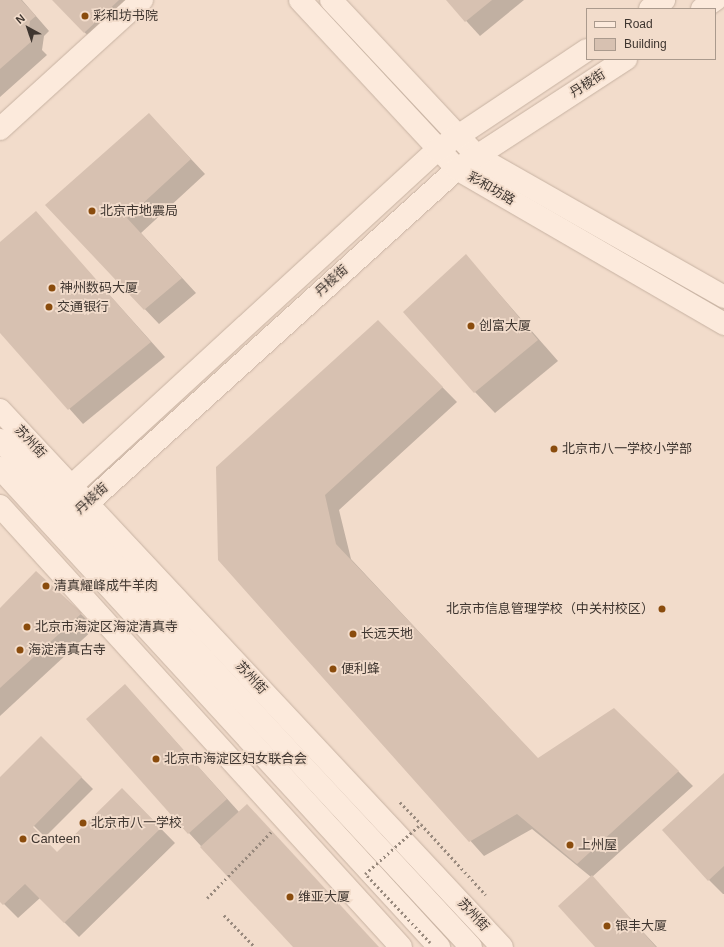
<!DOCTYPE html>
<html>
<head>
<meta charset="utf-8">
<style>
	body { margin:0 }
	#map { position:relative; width:724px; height:947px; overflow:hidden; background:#f2dccb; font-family:Arial,"Noto Sans SC",sans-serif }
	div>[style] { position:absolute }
	.shadow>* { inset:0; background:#0003 }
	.building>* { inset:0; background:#d7c1b1 }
	.path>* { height:2.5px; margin-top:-1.25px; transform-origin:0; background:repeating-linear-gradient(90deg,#98897d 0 2px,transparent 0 5px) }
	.roads { filter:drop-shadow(0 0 1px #c7b2a2) drop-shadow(0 0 1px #c7b2a2) }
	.secondary>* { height:22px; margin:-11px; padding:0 11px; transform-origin:11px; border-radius:11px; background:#fceadc }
	.path-bridge>* { height:2.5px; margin-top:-1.25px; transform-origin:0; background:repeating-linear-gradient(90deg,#98897d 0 2px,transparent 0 5px) }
	.dots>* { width:11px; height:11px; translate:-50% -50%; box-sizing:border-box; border:2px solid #f2dccb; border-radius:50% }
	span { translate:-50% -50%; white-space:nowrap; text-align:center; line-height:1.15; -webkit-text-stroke:3.5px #f2dccb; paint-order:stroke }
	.poi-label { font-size:13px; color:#3f3630 }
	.left { translate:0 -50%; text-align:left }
	.right { translate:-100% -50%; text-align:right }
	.street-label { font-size:13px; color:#3f3630 }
	.legend { position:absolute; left:586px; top:8px; width:130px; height:52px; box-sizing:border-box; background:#f2dccb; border:1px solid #aa9a8d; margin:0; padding:5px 7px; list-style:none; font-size:12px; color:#3f3630 }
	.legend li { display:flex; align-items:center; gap:8px; height:20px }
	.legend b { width:20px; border:1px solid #aa9a8d }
	.north { position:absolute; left:8px; top:8px; width:40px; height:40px; -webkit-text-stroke:3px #f2dccb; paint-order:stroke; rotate:320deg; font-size:11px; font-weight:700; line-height:16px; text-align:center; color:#3f3630 }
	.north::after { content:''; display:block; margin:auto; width:14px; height:18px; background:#3f3630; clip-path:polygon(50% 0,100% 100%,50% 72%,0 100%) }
</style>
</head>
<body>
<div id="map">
	<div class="shadow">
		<i style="clip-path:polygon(0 0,22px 0,49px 31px,44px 36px,42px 50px,47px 55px,0 97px)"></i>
		<i style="clip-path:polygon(53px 0,149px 0,99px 47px)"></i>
		<i style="clip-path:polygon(447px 0,524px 0,480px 36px)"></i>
		<i style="clip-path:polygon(163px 129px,205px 174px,141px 233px,196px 293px,159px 324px,46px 205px)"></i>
		<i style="clip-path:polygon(36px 213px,165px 357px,83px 424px,0 331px,0 244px)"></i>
		<i style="clip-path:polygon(466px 256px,558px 361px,495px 413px,475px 392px)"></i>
		<i style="clip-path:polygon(392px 336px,457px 402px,339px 510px,351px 559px,538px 759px,678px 771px,693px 786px,592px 877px,657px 947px,596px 947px,591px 877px,532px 829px,484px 856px,219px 560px)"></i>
		<i style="clip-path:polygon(0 610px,81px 614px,95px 628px,0 716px)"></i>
		<i style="clip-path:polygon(125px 685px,239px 812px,378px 947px,294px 947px,189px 833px)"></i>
		<i style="clip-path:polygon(41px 737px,93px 789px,45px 837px,0 792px,0 779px)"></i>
		<i style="clip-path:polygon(724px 774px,724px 894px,723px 894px,709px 880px)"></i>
		<i style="clip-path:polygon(122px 789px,175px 843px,79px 937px,40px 898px,18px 918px,0 900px,0 796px,57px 853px)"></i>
	</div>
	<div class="building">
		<i style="clip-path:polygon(0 0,21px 0,36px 16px,30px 21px,28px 35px,33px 40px,0 69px)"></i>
		<i style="clip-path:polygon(52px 0,119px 0,84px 33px)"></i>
		<i style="clip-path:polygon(446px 0,492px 0,465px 22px)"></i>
		<i style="clip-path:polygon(149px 113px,191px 159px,127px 218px,182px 278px,144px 310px,45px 205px)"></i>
		<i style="clip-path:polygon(36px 211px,151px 342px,68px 410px,0 333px,0 242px)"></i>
		<i style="clip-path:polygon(466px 254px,538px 340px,474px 393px,403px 312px)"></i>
		<i style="clip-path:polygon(378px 320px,443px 387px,325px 495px,336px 544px,538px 758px,614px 708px,679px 771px,577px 864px,517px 814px,469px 842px,218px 560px,216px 467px)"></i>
		<i style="clip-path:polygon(36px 571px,82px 613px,0 688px,0 608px)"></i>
		<i style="clip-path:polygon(125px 684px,227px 799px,188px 834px,86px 719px)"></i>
		<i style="clip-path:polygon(41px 736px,82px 777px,33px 827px,57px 852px,122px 788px,161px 828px,64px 923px,25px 884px,3px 905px,0 902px,0 777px)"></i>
		<i style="clip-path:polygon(724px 773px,724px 866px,708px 881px,662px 830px)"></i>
		<i style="clip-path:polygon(247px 804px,379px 947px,293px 947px,200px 847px)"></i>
		<i style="clip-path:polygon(592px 875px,656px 947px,595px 947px,558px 906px)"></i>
	</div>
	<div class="path">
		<i style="left:400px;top:802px;width:30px;rotate:46deg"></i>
		<i style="left:207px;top:898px;width:92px;rotate:-45.9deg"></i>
		<i style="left:224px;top:915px;width:45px;rotate:45.9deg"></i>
	</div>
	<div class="roads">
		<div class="secondary">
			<i style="left:300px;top:0;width:231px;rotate:47.1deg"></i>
			<i style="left:457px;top:169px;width:309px;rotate:30.1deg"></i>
			<i style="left:331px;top:0;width:215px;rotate:46.9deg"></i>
			<i style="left:478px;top:157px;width:283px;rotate:29.6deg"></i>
			<i style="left:650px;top:9px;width:17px;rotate:-33deg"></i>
			<i style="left:702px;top:9px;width:16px;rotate:-35deg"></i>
			<i style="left:0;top:129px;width:192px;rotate:-42.3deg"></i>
			<i style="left:0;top:410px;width:735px;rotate:46.93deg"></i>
			<i style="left:0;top:440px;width:692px;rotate:47.11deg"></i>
			<i style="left:0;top:468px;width:650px;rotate:47.49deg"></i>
			<i style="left:0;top:506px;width:596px;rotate:47.72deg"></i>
			<i style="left:42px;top:513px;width:536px;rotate:-42.58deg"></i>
			<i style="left:437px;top:150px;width:180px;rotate:-33.7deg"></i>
			<i style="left:58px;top:530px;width:538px;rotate:-42.14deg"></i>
			<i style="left:457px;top:169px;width:202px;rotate:-33.1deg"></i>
		</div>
	</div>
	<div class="path-bridge">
		<i style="left:430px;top:943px;width:95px;rotate:-133.3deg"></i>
		<i style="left:365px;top:874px;width:75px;rotate:-41.8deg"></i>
		<i style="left:421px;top:824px;width:96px;rotate:47.5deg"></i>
	</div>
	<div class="dots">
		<i style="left:85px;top:16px;background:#8a4c0d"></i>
		<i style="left:92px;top:211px;background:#8a4c0d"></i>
		<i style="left:52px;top:288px;background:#8a4c0d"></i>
		<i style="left:49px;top:307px;background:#8a4c0d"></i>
		<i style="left:471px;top:326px;background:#8a4c0d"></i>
		<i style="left:554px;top:449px;background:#8a4c0d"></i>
		<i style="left:46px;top:586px;background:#8a4c0d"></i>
		<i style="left:662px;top:609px;background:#8a4c0d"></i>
		<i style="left:27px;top:627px;background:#8a4c0d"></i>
		<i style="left:353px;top:634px;background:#8a4c0d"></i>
		<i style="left:20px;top:650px;background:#8a4c0d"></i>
		<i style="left:333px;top:669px;background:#8a4c0d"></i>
		<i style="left:156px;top:759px;background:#8a4c0d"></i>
		<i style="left:83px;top:823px;background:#8a4c0d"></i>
		<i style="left:23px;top:839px;background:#8a4c0d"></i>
		<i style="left:570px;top:845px;background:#8a4c0d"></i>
		<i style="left:290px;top:897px;background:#8a4c0d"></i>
		<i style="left:607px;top:926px;background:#8a4c0d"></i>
	</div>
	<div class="poi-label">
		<span class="left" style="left:93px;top:16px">彩和坊书院</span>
		<span class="left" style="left:100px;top:211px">北京市地震局</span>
		<span class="left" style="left:60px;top:288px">神州数码大厦</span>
		<span class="left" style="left:57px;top:307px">交通银行</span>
		<span class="left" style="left:479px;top:326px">创富大厦</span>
		<span class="left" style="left:562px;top:449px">北京市八一学校小学部</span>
		<span class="left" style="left:54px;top:586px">清真耀峰成牛羊肉</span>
		<span class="right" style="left:654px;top:609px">北京市信息管理学校（中关村校区）</span>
		<span class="left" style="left:35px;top:627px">北京市海淀区海淀清真寺</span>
		<span class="left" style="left:361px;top:634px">长远天地</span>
		<span class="left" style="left:28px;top:650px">海淀清真古寺</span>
		<span class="left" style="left:341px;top:669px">便利蜂</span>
		<span class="left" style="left:164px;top:759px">北京市海淀区妇女联合会</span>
		<span class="left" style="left:91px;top:823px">北京市八一学校</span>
		<span class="left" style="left:31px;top:839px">Canteen</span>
		<span class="left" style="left:578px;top:845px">上州屋</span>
		<span class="left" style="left:298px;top:897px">维亚大厦</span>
		<span class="left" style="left:615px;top:926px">银丰大厦</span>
	</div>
	<div class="street-label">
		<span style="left:588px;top:84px;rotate:-33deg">丹棱街</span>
		<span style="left:491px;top:189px;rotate:30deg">彩和坊路</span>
		<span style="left:332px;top:281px;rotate:-42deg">丹棱街</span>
		<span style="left:30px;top:442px;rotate:47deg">苏州街</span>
		<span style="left:92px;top:499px;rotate:-42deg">丹棱街</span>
		<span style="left:251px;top:678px;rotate:47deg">苏州街</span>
		<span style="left:473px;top:915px;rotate:47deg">苏州街</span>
	</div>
	<ul class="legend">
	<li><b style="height:5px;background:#fceadc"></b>Road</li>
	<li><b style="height:11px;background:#d7c1b1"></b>Building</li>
	</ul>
	<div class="north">N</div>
</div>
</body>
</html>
